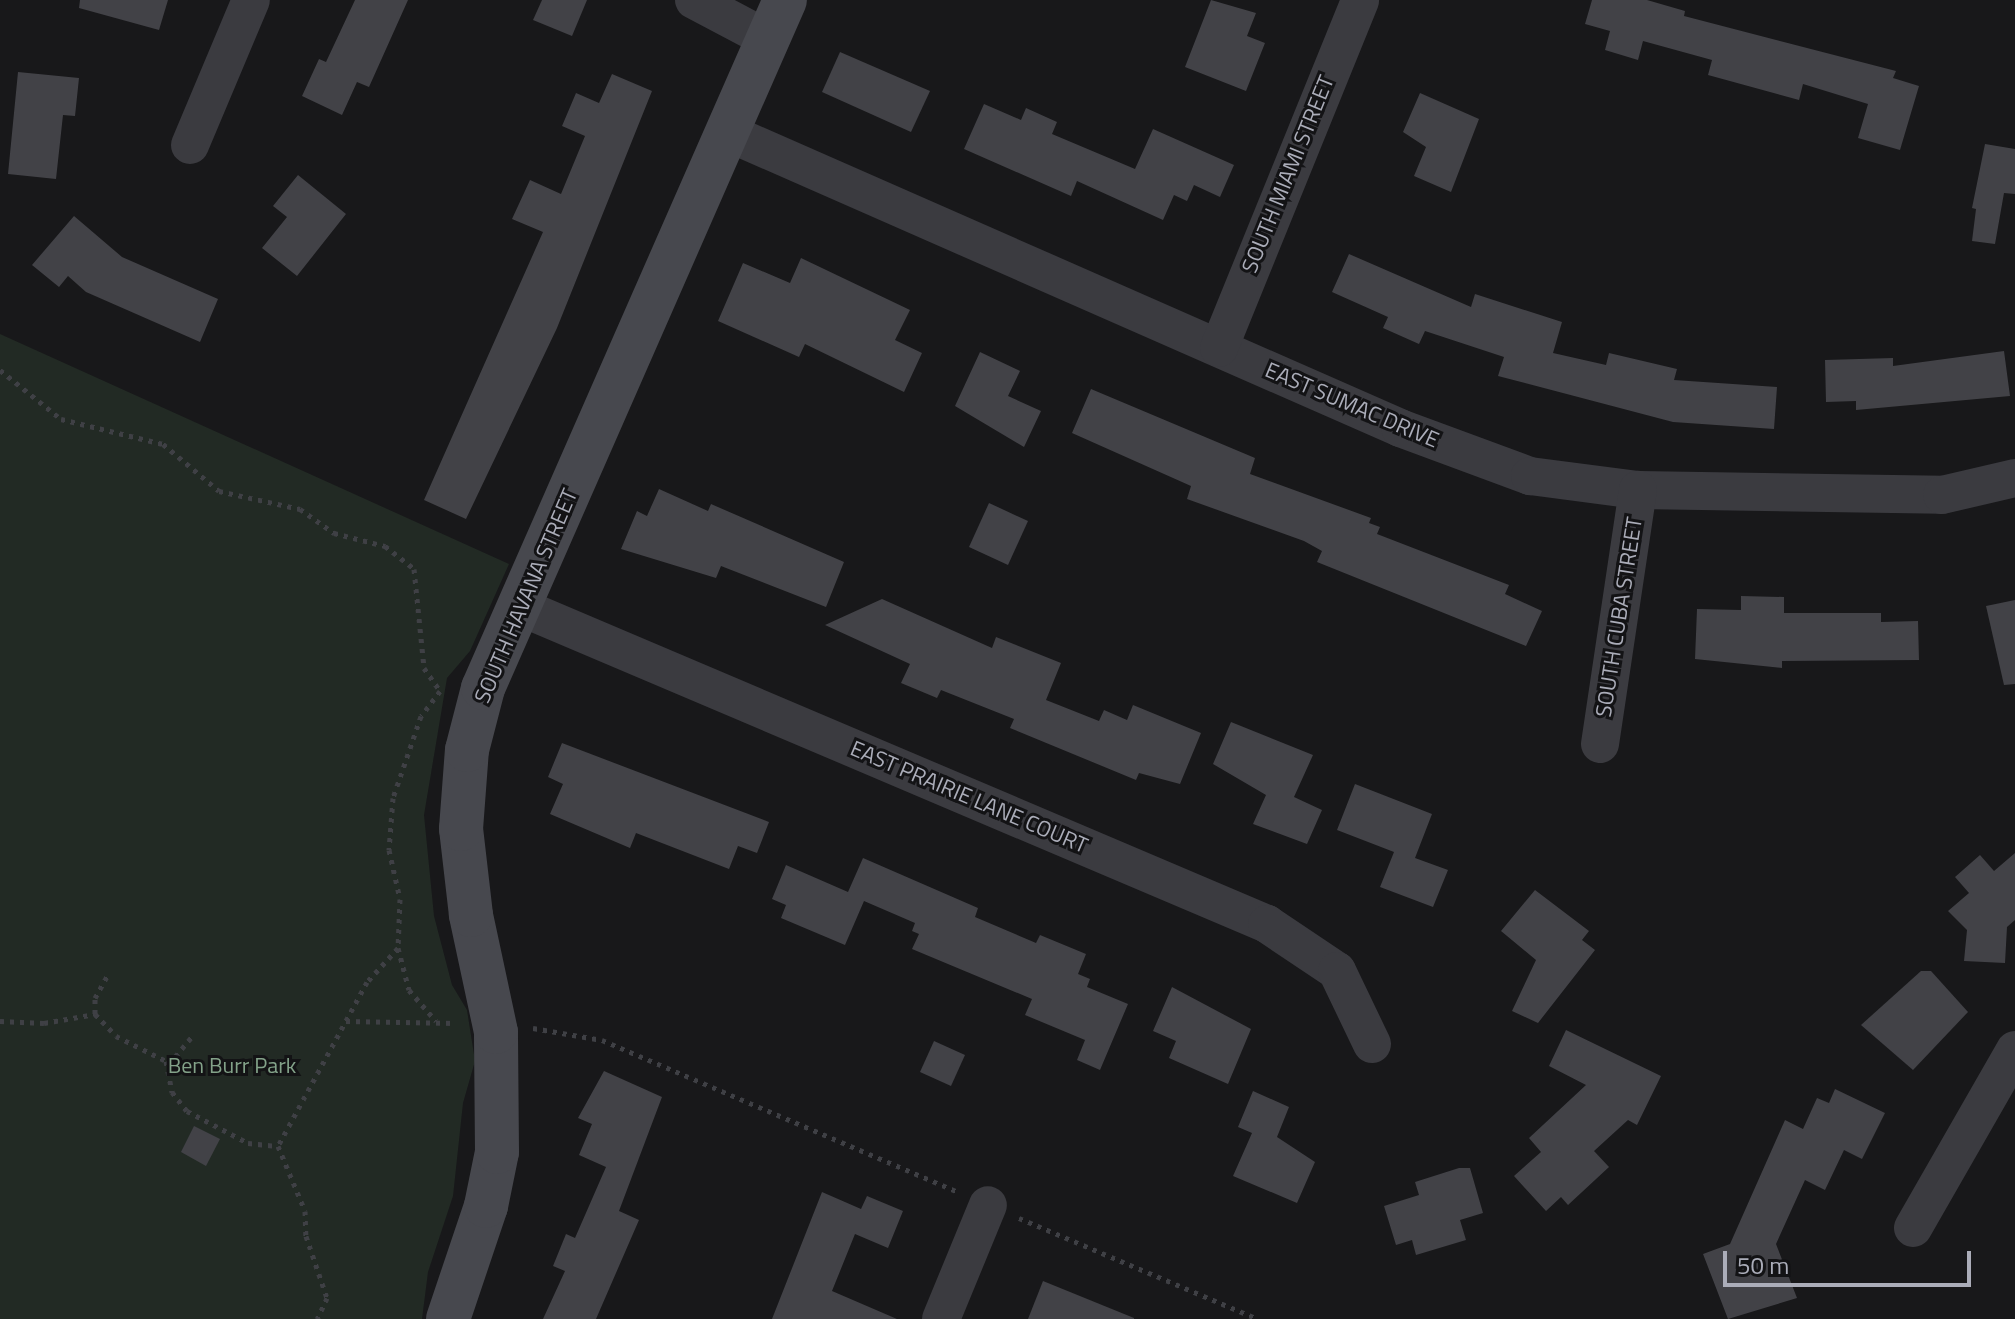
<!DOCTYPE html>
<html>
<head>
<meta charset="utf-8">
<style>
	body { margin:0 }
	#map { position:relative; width:2015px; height:1319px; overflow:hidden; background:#18181a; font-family:"Titillium Web",sans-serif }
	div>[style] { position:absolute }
	.green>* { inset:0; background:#222a24 }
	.building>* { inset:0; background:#424247 }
	.path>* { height:5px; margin-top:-2.5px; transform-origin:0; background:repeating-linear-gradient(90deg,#3f4045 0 4px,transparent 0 10px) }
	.street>* { height:38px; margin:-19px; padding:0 19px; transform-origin:19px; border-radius:19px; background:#3b3b40 }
	.secondary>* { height:44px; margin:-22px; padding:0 22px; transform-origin:22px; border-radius:22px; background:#47484e }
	span { translate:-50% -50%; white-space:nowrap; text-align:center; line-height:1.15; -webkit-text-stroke:6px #131315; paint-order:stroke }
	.street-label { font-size:22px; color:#abadb9 }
	.park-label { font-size:22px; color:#83a289 }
	.scale { position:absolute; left:1723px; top:1251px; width:248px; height:36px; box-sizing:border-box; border:4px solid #abadb9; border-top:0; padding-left:10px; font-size:24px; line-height:28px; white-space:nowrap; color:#abadb9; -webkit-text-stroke:6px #131315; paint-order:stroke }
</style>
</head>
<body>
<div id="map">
	<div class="green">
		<i style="clip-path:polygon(0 334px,509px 564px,470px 651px,447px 678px,424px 815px,434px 916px,452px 985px,467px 1010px,475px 1061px,463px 1103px,453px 1196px,428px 1272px,422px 1319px,0 1319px)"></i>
	</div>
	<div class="building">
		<i style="clip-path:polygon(80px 0,168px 0,159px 30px,79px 8px)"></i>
		<i style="clip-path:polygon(355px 0,408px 0,369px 87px,357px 82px,342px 115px,302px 96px,319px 59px,326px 62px)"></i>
		<i style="clip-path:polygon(542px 0,587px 0,572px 36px,533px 20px)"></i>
		<i style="clip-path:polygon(1211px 0,1256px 13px,1247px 36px,1265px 43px,1246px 91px,1185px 67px)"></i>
		<i style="clip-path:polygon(1592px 0,1647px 0,1685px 11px,1684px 16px,1896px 71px,1893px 78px,1919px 86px,1900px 150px,1858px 138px,1868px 104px,1803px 84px,1799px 100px,1708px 75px,1712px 60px,1643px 41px,1638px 60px,1605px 50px,1610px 31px,1585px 24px)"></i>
		<i style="clip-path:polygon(840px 52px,930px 91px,911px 132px,822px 92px)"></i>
		<i style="clip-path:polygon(18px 72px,79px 78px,75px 116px,63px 115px,56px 179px,8px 174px)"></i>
		<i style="clip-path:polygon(612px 74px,652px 91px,557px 328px,466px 519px,424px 500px,543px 232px,512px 219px,530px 180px,561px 194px,585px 136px,562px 126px,576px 93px,599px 103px)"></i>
		<i style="clip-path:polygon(1420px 93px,1479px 119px,1451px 192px,1414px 176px,1426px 147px,1403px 132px)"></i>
		<i style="clip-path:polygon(984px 104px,1021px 120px,1026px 108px,1057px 122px,1052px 134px,1135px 169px,1153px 129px,1234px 165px,1220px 197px,1194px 185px,1187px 201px,1174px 195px,1163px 220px,1077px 181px,1071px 196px,964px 149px)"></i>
		<i style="clip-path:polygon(1985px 144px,2015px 149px,2015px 194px,2004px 193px,1995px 244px,1972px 241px,1976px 209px,1972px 208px)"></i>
		<i style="clip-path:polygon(298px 175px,346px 214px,297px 276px,262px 248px,287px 217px,273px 206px)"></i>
		<i style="clip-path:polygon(74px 216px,122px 257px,218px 299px,200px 342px,86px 292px,68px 276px,59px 287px,32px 265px)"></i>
		<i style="clip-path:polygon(1349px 254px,1471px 307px,1475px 294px,1562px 322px,1553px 353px,1606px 365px,1609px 353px,1677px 369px,1674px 380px,1777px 387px,1774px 429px,1673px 422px,1498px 376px,1504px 357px,1425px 331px,1419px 344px,1383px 328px,1388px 317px,1332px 292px)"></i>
		<i style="clip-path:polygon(801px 258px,910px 310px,895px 340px,922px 353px,904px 392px,805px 344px,799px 357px,718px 321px,743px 263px,790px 283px)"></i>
		<i style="clip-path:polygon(2004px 351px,2010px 396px,1856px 410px,1856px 401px,1826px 402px,1825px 360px,1893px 358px,1893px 366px)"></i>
		<i style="clip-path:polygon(980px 352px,1020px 371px,1008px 396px,1041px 411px,1024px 447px,955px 406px)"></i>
		<i style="clip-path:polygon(1091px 389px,1255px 458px,1250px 474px,1371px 518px,1369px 523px,1380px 527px,1377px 534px,1509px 585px,1505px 594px,1542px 611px,1526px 646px,1317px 562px,1322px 551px,1304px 541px,1187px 499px,1191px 486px,1072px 433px)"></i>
		<i style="clip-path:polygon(659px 489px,708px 511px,711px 504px,844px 562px,826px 607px,721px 566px,716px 578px,621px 549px,637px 511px,647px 516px)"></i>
		<i style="clip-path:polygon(989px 503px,1028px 521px,1008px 565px,969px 547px)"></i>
		<i style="clip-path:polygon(1741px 596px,1784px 597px,1784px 613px,1881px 613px,1881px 622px,1918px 621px,1919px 660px,1782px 661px,1782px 668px,1695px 659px,1697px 609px,1741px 610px)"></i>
		<i style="clip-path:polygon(882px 599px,992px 648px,996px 637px,1061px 663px,1046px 700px,1099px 721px,1104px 710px,1127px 720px,1133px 705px,1201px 733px,1180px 784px,1139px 773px,1136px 780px,1010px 728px,1014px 719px,941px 690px,937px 698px,901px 683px,910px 664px,825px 625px)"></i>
		<i style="clip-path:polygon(2015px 600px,2015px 684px,2004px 685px,1986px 606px)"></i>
		<i style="clip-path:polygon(1231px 722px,1313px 755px,1294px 797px,1322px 810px,1307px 844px,1253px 824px,1266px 795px,1213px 764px)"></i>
		<i style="clip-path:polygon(562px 743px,769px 822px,757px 853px,738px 846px,729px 869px,636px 833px,630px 848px,550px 814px,563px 784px,548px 777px)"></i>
		<i style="clip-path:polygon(1355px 784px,1432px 814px,1415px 858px,1448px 870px,1433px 907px,1380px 887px,1394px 852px,1337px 830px)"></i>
		<i style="clip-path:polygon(2015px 853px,2015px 920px,2007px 927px,2005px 963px,1964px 961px,1967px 930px,1948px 911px,1969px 893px,1955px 877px,1980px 855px,1994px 871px)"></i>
		<i style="clip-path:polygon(863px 858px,978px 908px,975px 917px,1036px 943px,1040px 935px,1086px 954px,1078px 974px,1090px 979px,1087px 987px,1128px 1004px,1100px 1070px,1077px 1060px,1085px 1040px,1025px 1015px,1032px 999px,912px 949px,919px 934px,912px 931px,915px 923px,864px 901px,845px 945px,781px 918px,786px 905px,772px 899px,786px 865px,848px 892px)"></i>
		<i style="clip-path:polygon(1535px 890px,1589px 931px,1582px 940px,1595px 950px,1538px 1023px,1512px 1011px,1536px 960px,1501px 931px)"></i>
		<i style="clip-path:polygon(1921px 971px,1931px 971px,1968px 1012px,1913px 1070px,1861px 1025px)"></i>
		<i style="clip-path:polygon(1172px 987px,1251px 1029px,1228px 1084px,1169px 1058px,1176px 1041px,1153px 1031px)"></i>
		<i style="clip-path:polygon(1566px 1030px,1661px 1076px,1637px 1125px,1628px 1120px,1594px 1151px,1609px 1167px,1568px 1205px,1561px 1197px,1546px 1211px,1514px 1176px,1541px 1152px,1529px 1138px,1586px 1085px,1549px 1066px)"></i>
		<i style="clip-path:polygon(934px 1041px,965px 1055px,951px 1086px,920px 1072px)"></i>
		<i style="clip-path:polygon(604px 1071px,662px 1097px,619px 1211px,639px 1220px,596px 1319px,543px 1319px,565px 1271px,553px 1266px,566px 1234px,575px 1238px,606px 1167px,579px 1155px,592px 1124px,578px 1118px)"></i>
		<i style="clip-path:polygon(1835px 1089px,1885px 1113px,1862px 1159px,1844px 1150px,1825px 1190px,1805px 1180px,1776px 1244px,1797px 1298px,1728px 1319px,1703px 1254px,1730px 1244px,1785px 1120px,1803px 1129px,1817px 1098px,1829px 1103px)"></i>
		<i style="clip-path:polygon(1253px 1091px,1289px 1107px,1277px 1137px,1315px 1162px,1297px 1203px,1233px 1176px,1252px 1133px,1238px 1127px)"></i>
		<i style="clip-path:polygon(194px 1126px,220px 1139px,206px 1166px,181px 1152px)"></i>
		<i style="clip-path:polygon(1459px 1168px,1470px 1168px,1483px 1213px,1460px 1220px,1466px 1240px,1416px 1255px,1412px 1240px,1396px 1245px,1384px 1206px,1419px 1195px,1415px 1182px)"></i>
		<i style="clip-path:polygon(822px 1192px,861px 1209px,867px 1196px,903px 1211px,888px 1248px,855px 1234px,832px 1291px,897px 1319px,772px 1319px)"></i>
		<i style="clip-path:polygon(1043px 1281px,1134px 1318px,1134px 1319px,1028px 1319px)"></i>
	</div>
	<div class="path">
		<i style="left:0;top:370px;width:78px;rotate:38.8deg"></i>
		<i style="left:61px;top:419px;width:105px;rotate:13.8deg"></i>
		<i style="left:163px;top:444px;width:73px;rotate:40deg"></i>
		<i style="left:219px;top:491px;width:83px;rotate:12.5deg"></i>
		<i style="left:300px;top:509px;width:42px;rotate:35.2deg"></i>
		<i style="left:334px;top:533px;width:53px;rotate:14.3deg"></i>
		<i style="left:385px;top:546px;width:37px;rotate:38deg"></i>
		<i style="left:414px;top:569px;width:100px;rotate:84.2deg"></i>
		<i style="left:424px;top:668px;width:28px;rotate:55deg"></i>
		<i style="left:440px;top:691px;width:31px;rotate:127deg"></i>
		<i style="left:421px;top:716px;width:87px;rotate:108.9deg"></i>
		<i style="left:393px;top:798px;width:52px;rotate:94.4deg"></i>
		<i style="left:389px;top:850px;width:50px;rotate:77.3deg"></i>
		<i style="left:400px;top:899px;width:49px;rotate:92.3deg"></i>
		<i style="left:398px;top:948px;width:46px;rotate:132.4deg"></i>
		<i style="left:367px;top:982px;width:187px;rotate:118.5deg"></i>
		<i style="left:278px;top:1146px;width:70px;rotate:67.4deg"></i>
		<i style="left:305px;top:1211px;width:25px;rotate:88deg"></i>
		<i style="left:306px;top:1236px;width:65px;rotate:71.3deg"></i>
		<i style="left:327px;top:1298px;width:23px;rotate:115deg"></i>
		<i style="left:398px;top:948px;width:43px;rotate:75.3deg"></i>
		<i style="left:409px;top:990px;width:41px;rotate:48.9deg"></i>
		<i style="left:95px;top:1014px;width:16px;rotate:-90deg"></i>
		<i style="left:95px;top:998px;width:26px;rotate:-61deg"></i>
		<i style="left:0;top:1021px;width:44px;rotate:2.6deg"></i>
		<i style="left:44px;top:1023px;width:52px;rotate:-10deg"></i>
		<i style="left:95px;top:1014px;width:30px;rotate:46deg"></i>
		<i style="left:116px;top:1036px;width:56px;rotate:26.6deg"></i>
		<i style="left:166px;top:1061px;width:32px;rotate:79deg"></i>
		<i style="left:172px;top:1092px;width:24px;rotate:52deg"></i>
		<i style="left:187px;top:1111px;width:69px;rotate:27.7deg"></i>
		<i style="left:248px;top:1143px;width:30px;rotate:6deg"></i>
		<i style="left:346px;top:1021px;width:110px;rotate:1deg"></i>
		<i style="left:533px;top:1028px;width:70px;rotate:9.9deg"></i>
		<i style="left:602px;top:1040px;width:388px;rotate:23.1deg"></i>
		<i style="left:169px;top:1064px;width:35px;rotate:-50deg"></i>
		<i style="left:1019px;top:1218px;width:259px;rotate:22.9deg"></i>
	</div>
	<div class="street">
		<i style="left:694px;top:0;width:84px;rotate:27.8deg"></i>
		<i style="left:729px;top:133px;width:733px;rotate:23.73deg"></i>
		<i style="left:1400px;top:428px;width:139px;rotate:20.3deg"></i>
		<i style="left:1530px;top:476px;width:109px;rotate:7.4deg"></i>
		<i style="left:1638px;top:490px;width:304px;rotate:0.9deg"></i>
		<i style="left:1942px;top:495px;width:75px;rotate:-13.1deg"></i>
		<i style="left:190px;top:145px;width:157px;rotate:-67.2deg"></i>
		<i style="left:1219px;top:348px;width:375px;rotate:-67.9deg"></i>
		<i style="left:518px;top:606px;width:814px;rotate:23deg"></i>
		<i style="left:1267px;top:924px;width:84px;rotate:33.9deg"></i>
		<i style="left:1337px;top:971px;width:81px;rotate:64.4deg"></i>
		<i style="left:1600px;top:744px;width:257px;rotate:-81.5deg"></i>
		<i style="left:1913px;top:1228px;width:205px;rotate:-60.2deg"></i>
		<i style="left:941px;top:1319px;width:123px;rotate:-67.6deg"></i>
	</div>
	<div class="secondary">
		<i style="left:448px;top:1319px;width:119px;rotate:-71.4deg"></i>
		<i style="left:486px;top:1206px;width:55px;rotate:-78.5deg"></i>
		<i style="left:497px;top:1152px;width:120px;rotate:-90.5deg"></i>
		<i style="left:496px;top:1032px;width:120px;rotate:-102.1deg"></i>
		<i style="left:471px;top:915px;width:87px;rotate:-96.6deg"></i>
		<i style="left:461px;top:829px;width:79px;rotate:-85.7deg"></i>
		<i style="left:467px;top:750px;width:64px;rotate:-75.5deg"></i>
		<i style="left:483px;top:688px;width:751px;rotate:-66.3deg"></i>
	</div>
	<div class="street-label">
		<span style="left:1288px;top:174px;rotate:-68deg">SOUTH MIAMI STREET</span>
		<span style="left:1352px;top:405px;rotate:23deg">EAST SUMAC DRIVE</span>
		<span style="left:526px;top:596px;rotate:-67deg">SOUTH HAVANA STREET</span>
		<span style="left:1619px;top:617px;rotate:-81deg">SOUTH CUBA STREET</span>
		<span style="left:969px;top:797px;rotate:23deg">EAST PRAIRIE LANE COURT</span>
	</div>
	<div class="park-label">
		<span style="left:232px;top:1066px">Ben Burr Park</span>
	</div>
	<div class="scale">50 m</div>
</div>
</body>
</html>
